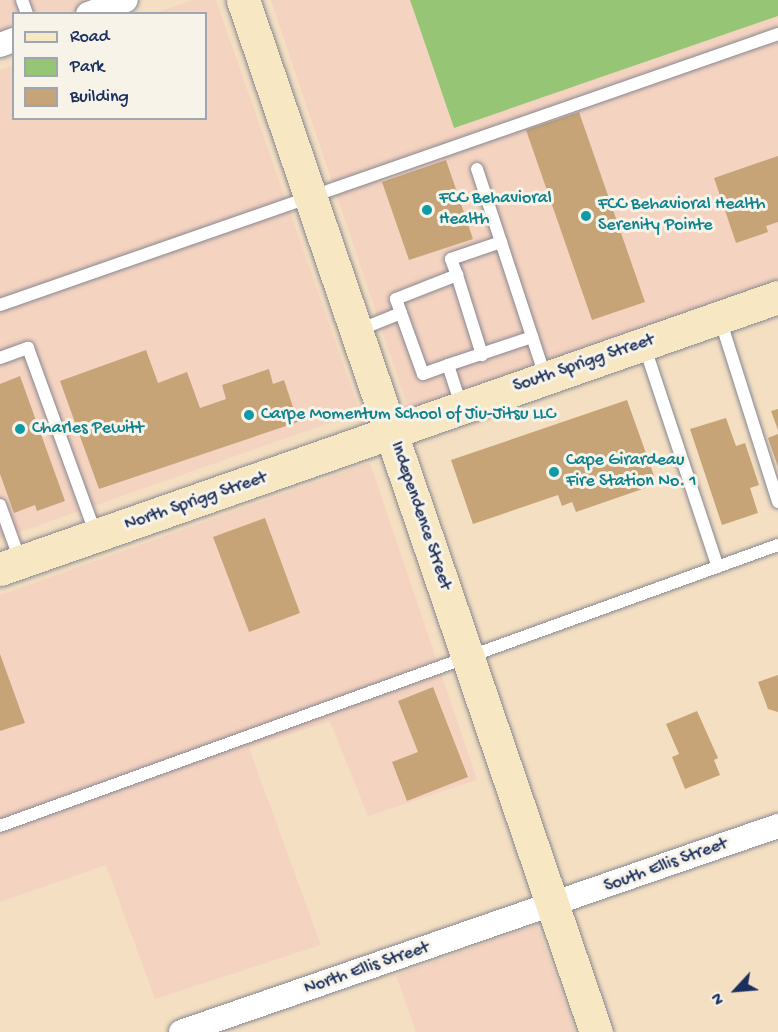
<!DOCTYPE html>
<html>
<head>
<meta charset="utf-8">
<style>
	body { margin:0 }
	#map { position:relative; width:778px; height:1032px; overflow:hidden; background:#f4dfc3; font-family:"Gochi Hand",sans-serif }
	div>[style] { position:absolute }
	.built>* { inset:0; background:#f5d3c1 }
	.green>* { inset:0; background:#95c575 }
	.building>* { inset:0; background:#c7a478 }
	.roads { filter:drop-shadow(0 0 2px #888790) drop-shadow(0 0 2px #888790) }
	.lane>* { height:12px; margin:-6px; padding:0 6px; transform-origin:6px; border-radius:6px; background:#fff }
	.street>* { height:24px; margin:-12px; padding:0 12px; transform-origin:12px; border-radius:12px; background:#fff }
	.secondary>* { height:33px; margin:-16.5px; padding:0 16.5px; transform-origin:16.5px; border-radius:16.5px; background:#f7e8c3 }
	.dots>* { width:16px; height:16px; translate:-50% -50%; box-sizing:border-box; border:3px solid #f7f3e8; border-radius:50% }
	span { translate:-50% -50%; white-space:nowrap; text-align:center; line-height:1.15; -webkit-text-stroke:6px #f7f3e8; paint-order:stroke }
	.culture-label { font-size:18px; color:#0d838f }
	.left { translate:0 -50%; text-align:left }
	.street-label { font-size:18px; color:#1b2f5e }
	.legend { position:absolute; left:12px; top:12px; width:195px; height:108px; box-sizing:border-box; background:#f7f3e8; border:2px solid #9fa5b1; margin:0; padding:8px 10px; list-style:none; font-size:18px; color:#1b2f5e }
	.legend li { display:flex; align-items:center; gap:12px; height:30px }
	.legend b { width:30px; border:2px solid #9fa5b1 }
	.north { position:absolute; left:706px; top:960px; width:60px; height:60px; -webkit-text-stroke:4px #f7f3e8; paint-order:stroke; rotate:244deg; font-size:16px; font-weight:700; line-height:24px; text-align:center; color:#1b2f5e }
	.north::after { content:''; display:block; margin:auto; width:21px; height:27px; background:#1b2f5e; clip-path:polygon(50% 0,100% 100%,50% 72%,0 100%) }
</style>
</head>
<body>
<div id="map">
	<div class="built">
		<i style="clip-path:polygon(0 0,114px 0,76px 13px,14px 14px,13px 36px,0 41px)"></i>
		<i style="clip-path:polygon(193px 0,216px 0,360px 412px,0 539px,0 70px,13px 65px,14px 118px,206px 118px,206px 14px,156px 13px)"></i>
		<i style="clip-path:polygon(271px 0,410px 0,454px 128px,778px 16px,778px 287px,410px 414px)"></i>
		<i style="clip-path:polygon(370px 463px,477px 780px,368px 816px,330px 721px,249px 748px,321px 945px,155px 999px,106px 865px,0 902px,0 595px)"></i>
		<i style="clip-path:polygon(537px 925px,575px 1032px,416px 1032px,396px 975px)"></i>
	</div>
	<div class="green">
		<i style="clip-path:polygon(410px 0,778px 0,778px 16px,454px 128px)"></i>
	</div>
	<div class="building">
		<i style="clip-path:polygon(579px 112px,645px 302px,592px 320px,526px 130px)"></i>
		<i style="clip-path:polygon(778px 156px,778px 222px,766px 226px,768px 232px,736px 243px,714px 178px)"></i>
		<i style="clip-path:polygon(446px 160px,473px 239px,409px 260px,382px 182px)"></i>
		<i style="clip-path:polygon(146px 350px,158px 383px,187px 372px,200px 408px,226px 399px,222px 385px,269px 369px,273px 384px,284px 380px,298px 422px,99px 489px,60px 381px)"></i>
		<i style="clip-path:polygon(20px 376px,65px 501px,37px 511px,35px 505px,14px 513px,0 474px,0 384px)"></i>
		<i style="clip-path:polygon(627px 400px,657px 484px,576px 512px,572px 502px,562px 506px,558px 495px,473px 524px,451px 460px)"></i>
		<i style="clip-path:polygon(778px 409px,778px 430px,771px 411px)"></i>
		<i style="clip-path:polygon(726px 418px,736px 446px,745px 443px,759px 485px,750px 488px,758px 513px,722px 525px,690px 429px)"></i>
		<i style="clip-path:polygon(778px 434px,778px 467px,768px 438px)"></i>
		<i style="clip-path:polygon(265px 518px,300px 613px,249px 632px,213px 537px)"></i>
		<i style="clip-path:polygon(0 654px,25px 723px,0 731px)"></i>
		<i style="clip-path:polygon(778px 675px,778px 712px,768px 709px,758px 682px)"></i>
		<i style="clip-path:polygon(433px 687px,468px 777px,407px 801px,392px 762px,418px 752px,398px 701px)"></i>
		<i style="clip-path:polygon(697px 711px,718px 758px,714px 760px,720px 775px,685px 789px,672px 757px,679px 754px,666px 724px)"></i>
	</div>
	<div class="roads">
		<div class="lane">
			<i style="left:22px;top:0;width:15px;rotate:70deg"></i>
			<i style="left:477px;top:169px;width:218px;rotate:71.8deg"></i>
			<i style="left:457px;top:275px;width:84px;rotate:72.6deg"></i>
			<i style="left:0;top:305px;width:824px;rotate:-19.2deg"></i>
			<i style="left:401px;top:313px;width:15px;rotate:-110deg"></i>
			<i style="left:396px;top:299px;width:66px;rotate:-21.5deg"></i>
			<i style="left:457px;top:275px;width:17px;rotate:-111deg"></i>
			<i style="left:451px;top:259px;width:53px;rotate:-18.8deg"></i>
			<i style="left:720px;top:319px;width:192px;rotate:72.4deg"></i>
			<i style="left:359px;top:330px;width:45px;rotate:-22deg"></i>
			<i style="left:401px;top:313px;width:65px;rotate:70.2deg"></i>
			<i style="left:423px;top:374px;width:27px;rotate:-20deg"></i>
			<i style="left:644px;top:345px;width:234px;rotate:71.6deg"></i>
			<i style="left:0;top:358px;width:30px;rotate:-20deg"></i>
			<i style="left:28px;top:348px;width:199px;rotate:70deg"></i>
			<i style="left:461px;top:405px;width:42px;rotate:-108deg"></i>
			<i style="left:448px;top:365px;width:89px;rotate:-18.4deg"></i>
			<i style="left:0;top:505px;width:59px;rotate:70deg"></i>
			<i style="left:0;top:826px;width:827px;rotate:-19.86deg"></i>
		</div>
		<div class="street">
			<i style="left:88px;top:14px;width:40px;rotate:-20.2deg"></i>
			<i style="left:0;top:45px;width:15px;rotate:-20deg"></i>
			<i style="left:181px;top:1032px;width:632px;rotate:-19.04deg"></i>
		</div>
		<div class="secondary">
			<i style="left:243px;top:0;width:1091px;rotate:71.12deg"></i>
			<i style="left:0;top:569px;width:824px;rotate:-19.27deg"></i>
		</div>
	</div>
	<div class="dots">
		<i style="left:427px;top:210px;background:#0f9aa8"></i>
		<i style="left:586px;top:216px;background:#0f9aa8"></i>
		<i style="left:249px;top:415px;background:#0f9aa8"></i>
		<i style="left:20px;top:429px;background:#0f9aa8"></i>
		<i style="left:554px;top:472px;background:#0f9aa8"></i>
	</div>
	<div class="culture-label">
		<span class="left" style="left:439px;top:210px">FCC Behavioral<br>Health</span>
		<span class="left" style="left:598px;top:216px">FCC Behavioral Health<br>Serenity Pointe</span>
		<span class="left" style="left:261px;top:415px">Carpe Momentum School of Jiu-Jitsu LLC</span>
		<span class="left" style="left:32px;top:429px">Charles Pewitt</span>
		<span class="left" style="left:566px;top:472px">Cape Girardeau<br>Fire Station No. 1</span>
	</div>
	<div class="street-label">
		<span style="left:584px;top:364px;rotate:-19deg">South Sprigg Street</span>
		<span style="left:196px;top:502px;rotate:-19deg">North Sprigg Street</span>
		<span style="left:420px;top:516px;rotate:71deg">Independence Street</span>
		<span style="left:666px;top:866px;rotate:-20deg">South Ellis Street</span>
		<span style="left:367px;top:969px;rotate:-19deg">North Ellis Street</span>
	</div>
	<ul class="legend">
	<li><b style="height:8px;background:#f7e8c3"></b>Road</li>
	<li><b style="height:16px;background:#95c575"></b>Park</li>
	<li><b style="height:16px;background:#c7a478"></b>Building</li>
	</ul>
	<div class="north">N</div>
</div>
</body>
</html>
